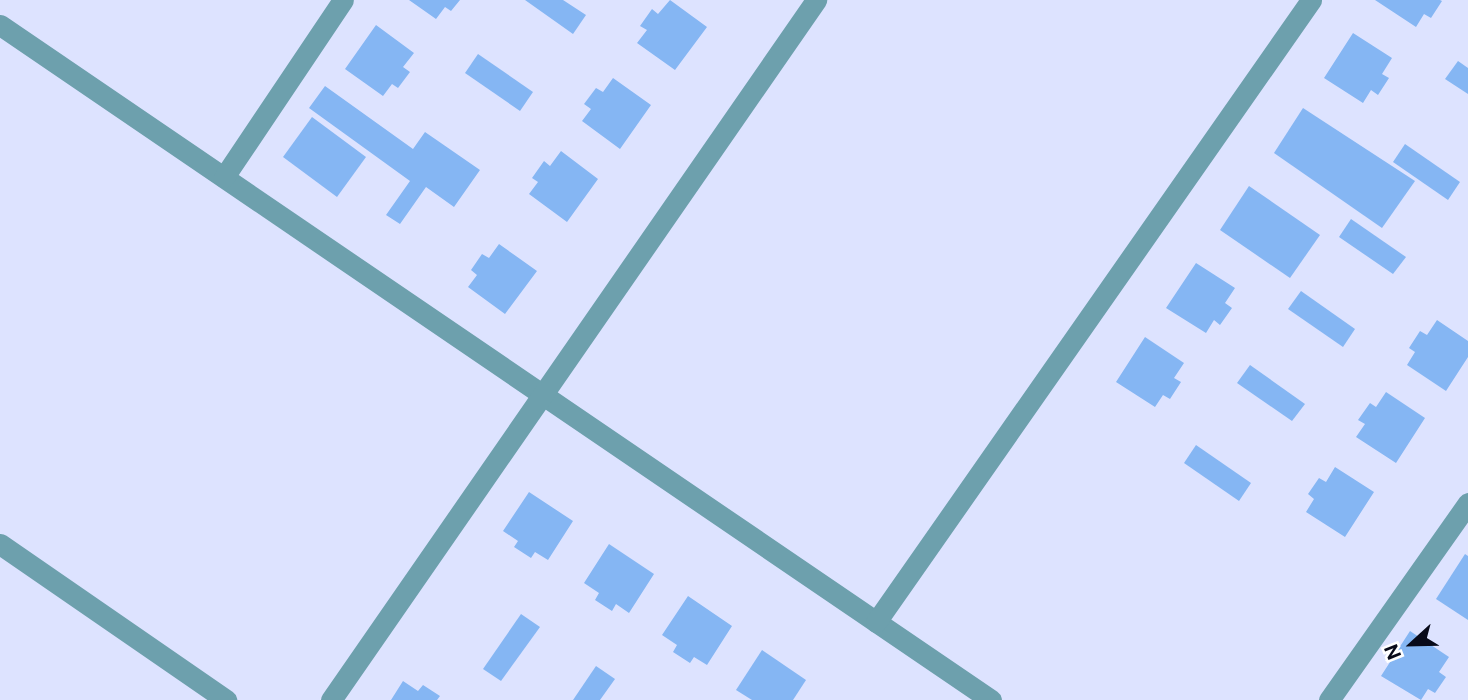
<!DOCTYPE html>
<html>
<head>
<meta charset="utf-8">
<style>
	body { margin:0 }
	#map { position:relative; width:1468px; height:700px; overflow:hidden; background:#dde3ff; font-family:"Public Sans",sans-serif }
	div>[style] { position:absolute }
	.building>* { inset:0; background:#85b6f3 }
	.street>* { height:21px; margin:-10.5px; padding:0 10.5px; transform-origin:10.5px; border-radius:10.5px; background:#6da0ad }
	span { translate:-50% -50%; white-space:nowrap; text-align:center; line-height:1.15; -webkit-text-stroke:6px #fff; paint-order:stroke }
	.north { position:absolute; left:1377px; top:609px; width:70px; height:70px; -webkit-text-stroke:5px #fff; paint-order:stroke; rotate:248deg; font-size:19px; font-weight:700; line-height:28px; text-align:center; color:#080a19 }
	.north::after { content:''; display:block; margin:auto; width:24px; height:32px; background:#080a19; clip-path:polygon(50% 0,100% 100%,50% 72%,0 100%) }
</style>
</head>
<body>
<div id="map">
	<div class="building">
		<i style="clip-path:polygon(409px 0,460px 0,451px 11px,445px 7px,436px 19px)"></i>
		<i style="clip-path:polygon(525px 0,563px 0,586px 15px,573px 34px)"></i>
		<i style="clip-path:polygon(670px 0,707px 27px,675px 70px,637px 43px,647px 30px,640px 26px,652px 9px,658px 14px)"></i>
		<i style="clip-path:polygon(1375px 0,1440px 0,1442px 1px,1431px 18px,1424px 14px,1416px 27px)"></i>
		<i style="clip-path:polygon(376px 25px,414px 53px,403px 67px,410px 72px,398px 88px,392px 84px,383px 96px,345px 69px)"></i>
		<i style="clip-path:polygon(1353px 33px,1392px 58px,1382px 74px,1389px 78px,1378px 95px,1371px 90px,1363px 103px,1324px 78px)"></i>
		<i style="clip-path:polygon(478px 54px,533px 92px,520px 111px,465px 73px)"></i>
		<i style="clip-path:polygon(1458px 61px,1468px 68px,1468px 94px,1445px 79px)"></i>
		<i style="clip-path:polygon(613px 78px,651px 105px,620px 149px,582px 121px,591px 109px,584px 104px,596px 88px,603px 92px)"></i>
		<i style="clip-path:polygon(325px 86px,413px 149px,425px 132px,480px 170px,454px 207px,426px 187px,400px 224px,386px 215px,410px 181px,309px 108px)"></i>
		<i style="clip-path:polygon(1303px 108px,1415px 181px,1382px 228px,1274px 153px)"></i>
		<i style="clip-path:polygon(312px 117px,366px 157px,337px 197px,283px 157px)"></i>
		<i style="clip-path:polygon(1405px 144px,1460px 182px,1448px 200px,1393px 162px)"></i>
		<i style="clip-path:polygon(561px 151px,598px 179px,567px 222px,529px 194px,538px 182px,532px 178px,544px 161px,550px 166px)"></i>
		<i style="clip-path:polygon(1249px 186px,1320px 235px,1290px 278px,1220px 230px)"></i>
		<i style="clip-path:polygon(1351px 219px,1406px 257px,1393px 274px,1339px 237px)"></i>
		<i style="clip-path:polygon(499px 244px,537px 271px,505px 314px,468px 287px,477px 275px,471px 270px,482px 254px,489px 258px)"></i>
		<i style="clip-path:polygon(1196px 263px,1235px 288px,1225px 303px,1232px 308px,1220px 325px,1214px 320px,1206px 333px,1166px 308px)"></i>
		<i style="clip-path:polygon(1301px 291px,1355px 329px,1343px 347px,1288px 309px)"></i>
		<i style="clip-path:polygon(1437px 320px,1468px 341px,1468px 357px,1446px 391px,1407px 365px,1415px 352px,1409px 348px,1420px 331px,1427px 335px)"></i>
		<i style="clip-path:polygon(1145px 337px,1184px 363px,1174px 378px,1181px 382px,1170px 399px,1163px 395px,1155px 407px,1116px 382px)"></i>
		<i style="clip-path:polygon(1250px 365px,1305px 404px,1292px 421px,1237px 383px)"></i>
		<i style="clip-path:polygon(1386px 392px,1425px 418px,1396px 463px,1356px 437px,1365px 424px,1358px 420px,1370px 403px,1376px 407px)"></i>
		<i style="clip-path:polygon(1196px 445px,1251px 483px,1239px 501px,1184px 463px)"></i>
		<i style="clip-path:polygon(1335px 467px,1374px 492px,1345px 537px,1306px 512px,1314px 499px,1308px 494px,1319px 478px,1326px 482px)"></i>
		<i style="clip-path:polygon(529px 492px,573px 521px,548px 560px,535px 552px,531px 558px,514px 547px,518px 541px,503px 531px)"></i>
		<i style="clip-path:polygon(609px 544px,654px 574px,629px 613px,616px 604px,612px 611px,595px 600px,599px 593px,584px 583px)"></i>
		<i style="clip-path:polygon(1465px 554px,1468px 556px,1468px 620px,1436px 599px)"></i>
		<i style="clip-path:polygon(688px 596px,732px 626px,707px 665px,694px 657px,690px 663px,673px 652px,677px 645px,662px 635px)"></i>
		<i style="clip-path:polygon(521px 614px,540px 627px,501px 681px,483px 669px)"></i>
		<i style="clip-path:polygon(1410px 631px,1449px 657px,1439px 672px,1446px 677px,1435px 693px,1428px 689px,1421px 700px,1381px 676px)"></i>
		<i style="clip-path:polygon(762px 650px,806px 680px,793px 700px,752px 700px,736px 690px)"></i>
		<i style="clip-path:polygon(596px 666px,615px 679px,600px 700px,573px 700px)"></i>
		<i style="clip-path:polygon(403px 681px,418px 691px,423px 685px,440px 696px,437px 700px,391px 700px)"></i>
	</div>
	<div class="street">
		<i style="left:0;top:25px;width:1199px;rotate:34.26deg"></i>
		<i style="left:224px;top:177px;width:213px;rotate:-56.1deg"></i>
		<i style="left:0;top:544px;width:275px;rotate:34.6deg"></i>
		<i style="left:876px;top:622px;width:759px;rotate:-55.03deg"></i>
		<i style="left:331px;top:700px;width:852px;rotate:-55.28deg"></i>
		<i style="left:1329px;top:700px;width:241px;rotate:-54.8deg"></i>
	</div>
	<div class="north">N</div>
</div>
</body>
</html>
